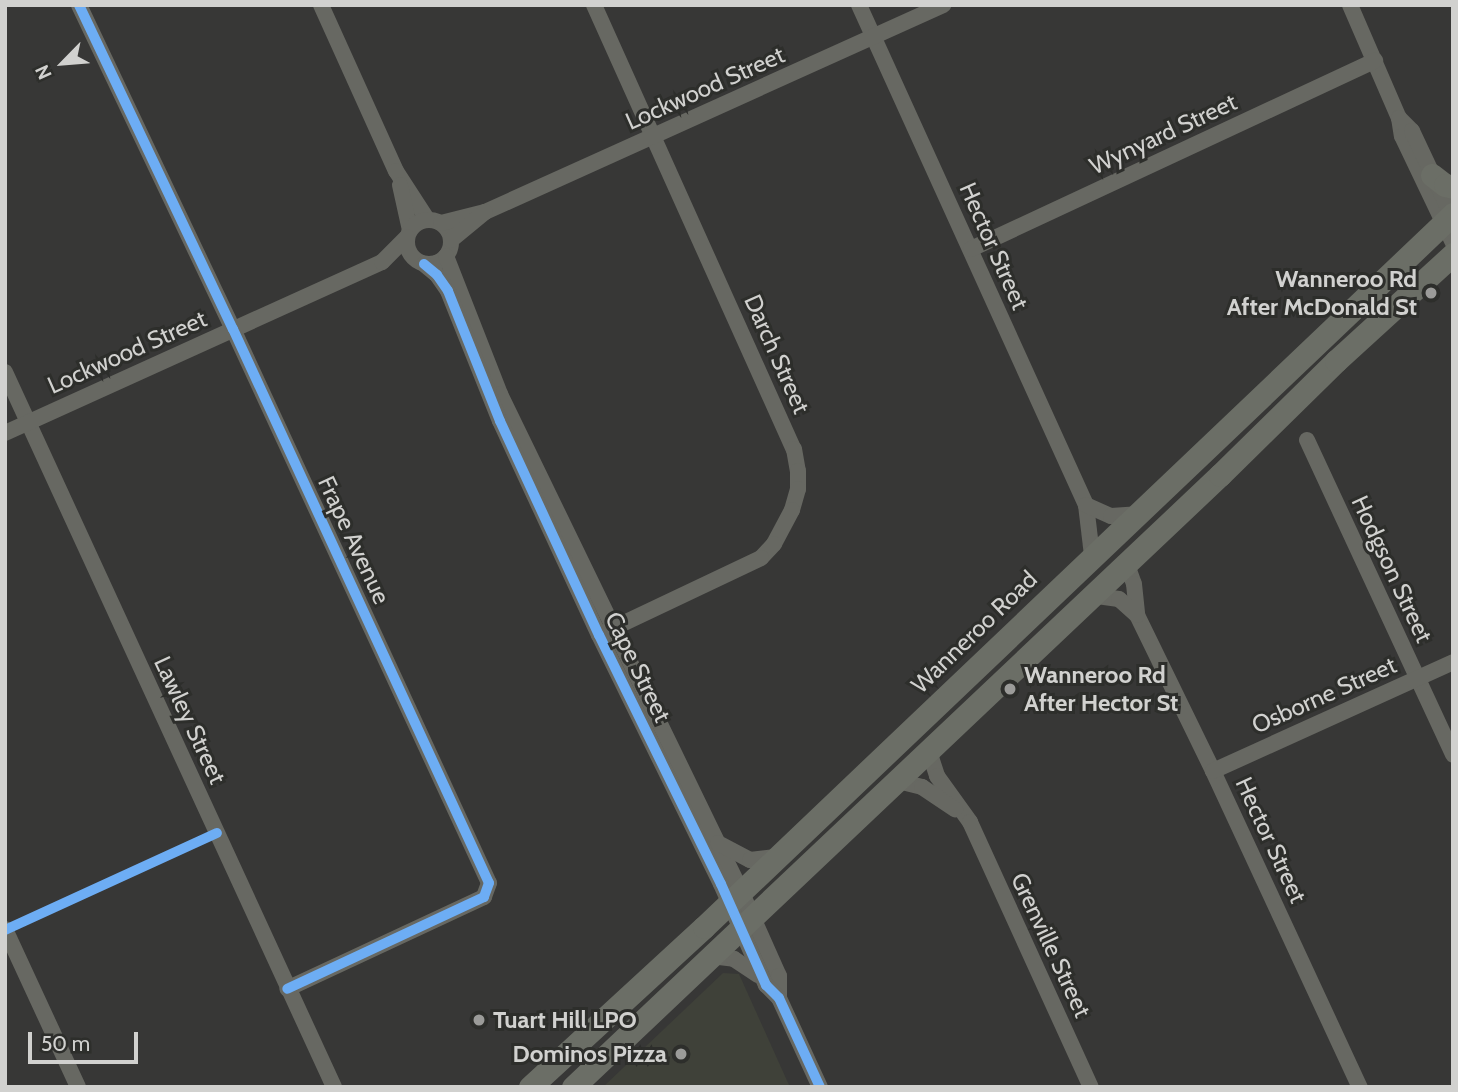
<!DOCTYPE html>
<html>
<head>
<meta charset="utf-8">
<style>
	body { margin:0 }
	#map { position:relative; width:1458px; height:1092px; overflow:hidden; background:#373736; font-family:Cabin,sans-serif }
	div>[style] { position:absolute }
	.built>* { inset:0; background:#3f4139 }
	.minor>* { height:16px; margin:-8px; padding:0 8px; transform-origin:8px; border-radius:8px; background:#676862 }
	.minor>.ring { margin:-8px; padding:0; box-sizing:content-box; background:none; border:16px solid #676862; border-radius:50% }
	.highway>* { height:23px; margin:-11.5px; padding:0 11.5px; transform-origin:11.5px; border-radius:11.5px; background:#6b6e66 }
	.cycleway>* { height:10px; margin:-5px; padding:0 5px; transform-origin:5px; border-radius:5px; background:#6dadf4 }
	.dots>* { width:19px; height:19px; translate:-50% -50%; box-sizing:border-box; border:4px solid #2d2e2b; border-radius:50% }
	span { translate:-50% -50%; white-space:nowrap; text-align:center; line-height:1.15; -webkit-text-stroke:6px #2d2e2b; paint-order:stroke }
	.street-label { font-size:24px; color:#d1d1cf }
	.poi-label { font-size:24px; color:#d1d1cf; font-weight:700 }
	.right { translate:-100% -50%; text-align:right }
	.left { translate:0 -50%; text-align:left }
	.frame { position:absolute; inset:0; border:7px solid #d1d1cf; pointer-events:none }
	.north { position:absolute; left:28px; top:28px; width:70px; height:70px; -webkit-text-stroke:5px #2d2e2b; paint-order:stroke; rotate:245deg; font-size:19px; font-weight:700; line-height:28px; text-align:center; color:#d1d1cf }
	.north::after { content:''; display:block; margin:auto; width:24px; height:32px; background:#d1d1cf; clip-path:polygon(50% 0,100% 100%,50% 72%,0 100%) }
	.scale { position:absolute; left:28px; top:1032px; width:110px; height:32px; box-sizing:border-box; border:4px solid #d1d1cf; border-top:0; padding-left:9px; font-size:21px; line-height:24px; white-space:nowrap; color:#d1d1cf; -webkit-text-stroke:5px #2d2e2b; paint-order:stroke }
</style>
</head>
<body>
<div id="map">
	<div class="built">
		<i style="clip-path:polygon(723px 973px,739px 974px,789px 1085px,603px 1087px)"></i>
	</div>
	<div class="minor">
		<i style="left:79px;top:5px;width:359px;rotate:64.6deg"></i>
		<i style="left:233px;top:329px;width:610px;rotate:65.2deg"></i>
		<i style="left:489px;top:883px;width:15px;rotate:110deg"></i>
		<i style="left:484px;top:897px;width:217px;rotate:155deg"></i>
		<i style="left:321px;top:5px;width:182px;rotate:65.7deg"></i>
		<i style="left:396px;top:171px;width:57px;rotate:57.1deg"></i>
		<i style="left:594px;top:5px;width:487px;rotate:65.8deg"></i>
		<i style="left:794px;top:449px;width:22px;rotate:80deg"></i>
		<i style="left:798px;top:471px;width:18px;rotate:90deg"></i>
		<i style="left:798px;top:489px;width:22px;rotate:106deg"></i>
		<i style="left:792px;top:510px;width:38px;rotate:118deg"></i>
		<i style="left:774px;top:544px;width:19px;rotate:133deg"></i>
		<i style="left:761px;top:558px;width:175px;rotate:154.6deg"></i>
		<i style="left:859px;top:5px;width:549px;rotate:65.58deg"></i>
		<i style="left:1086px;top:505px;width:50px;rotate:83.2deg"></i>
		<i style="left:1350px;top:5px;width:123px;rotate:66.6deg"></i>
		<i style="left:1399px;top:118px;width:18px;rotate:81deg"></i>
		<i style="left:1402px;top:136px;width:119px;rotate:64.5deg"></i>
		<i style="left:1399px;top:118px;width:18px;rotate:45deg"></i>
		<i style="left:1412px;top:131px;width:96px;rotate:64.8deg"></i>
		<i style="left:400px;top:185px;width:46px;rotate:77.5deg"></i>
		<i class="ring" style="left:407px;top:220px;width:28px;height:28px"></i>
		<i style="left:441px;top:223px;width:45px;rotate:-14deg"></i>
		<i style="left:485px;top:212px;width:503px;rotate:-24.32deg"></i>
		<i style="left:451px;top:240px;width:44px;rotate:-39.5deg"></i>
		<i style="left:971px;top:249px;width:446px;rotate:-25deg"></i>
		<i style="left:446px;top:256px;width:148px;rotate:68.6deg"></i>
		<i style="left:500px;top:394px;width:552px;rotate:64.13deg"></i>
		<i style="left:741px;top:891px;width:93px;rotate:65.9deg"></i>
		<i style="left:779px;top:976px;width:22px;rotate:90deg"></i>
		<i style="left:424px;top:264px;width:17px;rotate:40deg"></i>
		<i style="left:437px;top:275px;width:19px;rotate:55deg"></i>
		<i style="left:448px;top:291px;width:140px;rotate:68.2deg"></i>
		<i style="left:500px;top:421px;width:236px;rotate:65.2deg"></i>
		<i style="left:599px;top:635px;width:277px;rotate:63.9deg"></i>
		<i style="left:721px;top:884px;width:111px;rotate:66deg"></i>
		<i style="left:766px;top:985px;width:18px;rotate:45deg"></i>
		<i style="left:779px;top:998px;width:98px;rotate:65.3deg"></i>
		<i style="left:5px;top:372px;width:787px;rotate:65.29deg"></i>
		<i style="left:5px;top:433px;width:414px;rotate:-24.4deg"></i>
		<i style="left:382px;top:262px;width:35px;rotate:-45deg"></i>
		<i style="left:1307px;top:440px;width:347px;rotate:65.1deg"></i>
		<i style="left:1086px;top:505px;width:27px;rotate:24deg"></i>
		<i style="left:1111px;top:516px;width:26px;rotate:-4deg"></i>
		<i style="left:1126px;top:562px;width:23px;rotate:70deg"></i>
		<i style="left:1134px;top:584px;width:31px;rotate:84deg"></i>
		<i style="left:1137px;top:615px;width:174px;rotate:64deg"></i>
		<i style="left:1213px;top:771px;width:349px;rotate:65.1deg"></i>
		<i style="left:1090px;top:595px;width:29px;rotate:8deg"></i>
		<i style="left:1119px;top:599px;width:24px;rotate:42deg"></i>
		<i style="left:928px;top:748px;width:29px;rotate:72deg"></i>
		<i style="left:937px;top:776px;width:57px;rotate:54.3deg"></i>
		<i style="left:970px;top:822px;width:291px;rotate:65.5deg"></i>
		<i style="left:1213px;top:771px;width:264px;rotate:-24.4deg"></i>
		<i style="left:894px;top:780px;width:29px;rotate:14deg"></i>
		<i style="left:922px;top:787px;width:40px;rotate:34deg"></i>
		<i style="left:718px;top:843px;width:36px;rotate:28deg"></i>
		<i style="left:750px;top:860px;width:26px;rotate:-7deg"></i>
		<i style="left:5px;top:929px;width:174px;rotate:65.2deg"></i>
		<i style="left:711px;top:956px;width:23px;rotate:7deg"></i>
		<i style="left:734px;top:959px;width:29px;rotate:34deg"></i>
	</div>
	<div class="highway">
		<i style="left:1432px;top:175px;width:16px;rotate:38deg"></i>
		<i style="left:1445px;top:185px;width:8px;rotate:14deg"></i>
		<i style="left:530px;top:1087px;width:236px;rotate:-42.6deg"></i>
		<i style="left:704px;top:927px;width:1034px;rotate:-43.59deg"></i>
		<i style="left:573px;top:1087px;width:891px;rotate:-43.41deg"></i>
		<i style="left:1220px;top:475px;width:163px;rotate:-44.5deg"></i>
		<i style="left:1336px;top:361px;width:159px;rotate:-42.4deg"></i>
	</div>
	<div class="cycleway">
		<i style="left:79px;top:5px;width:359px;rotate:64.6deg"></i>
		<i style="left:233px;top:329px;width:610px;rotate:65.2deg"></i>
		<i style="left:489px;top:883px;width:15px;rotate:110deg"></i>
		<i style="left:484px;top:897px;width:217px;rotate:155deg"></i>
		<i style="left:424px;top:264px;width:17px;rotate:40deg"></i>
		<i style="left:437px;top:275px;width:19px;rotate:55deg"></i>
		<i style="left:448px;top:291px;width:140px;rotate:68.2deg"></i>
		<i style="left:500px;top:421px;width:236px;rotate:65.2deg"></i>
		<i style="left:599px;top:635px;width:277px;rotate:63.9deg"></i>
		<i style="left:721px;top:884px;width:111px;rotate:66deg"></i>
		<i style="left:766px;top:985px;width:18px;rotate:45deg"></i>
		<i style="left:779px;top:998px;width:98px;rotate:65.3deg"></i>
		<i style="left:5px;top:930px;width:233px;rotate:-24.6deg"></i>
	</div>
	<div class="dots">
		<i style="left:1431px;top:293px;background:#9b9b99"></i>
		<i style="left:1010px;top:689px;background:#9b9b99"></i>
		<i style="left:479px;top:1020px;background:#9b9b99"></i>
		<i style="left:681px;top:1054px;background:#9b9b99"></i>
	</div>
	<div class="street-label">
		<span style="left:705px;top:88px;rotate:-24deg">Lockwood Street</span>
		<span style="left:1163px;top:134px;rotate:-25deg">Wynyard Street</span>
		<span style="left:994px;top:246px;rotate:66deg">Hector Street</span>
		<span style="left:127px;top:352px;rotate:-24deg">Lockwood Street</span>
		<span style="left:777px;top:354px;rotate:66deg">Darch Street</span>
		<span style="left:354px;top:540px;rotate:65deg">Frape Avenue</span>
		<span style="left:1392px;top:569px;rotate:65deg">Hodgson Street</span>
		<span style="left:974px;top:632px;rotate:-44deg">Wanneroo Road</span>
		<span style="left:638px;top:667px;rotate:64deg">Cape Street</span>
		<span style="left:1324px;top:695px;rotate:-24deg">Osborne Street</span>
		<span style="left:190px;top:720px;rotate:65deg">Lawley Street</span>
		<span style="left:1271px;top:840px;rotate:65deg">Hector Street</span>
		<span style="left:1051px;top:945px;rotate:65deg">Grenville Street</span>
	</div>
	<div class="poi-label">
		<span class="right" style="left:1417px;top:293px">Wanneroo Rd<br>After McDonald St</span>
		<span class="left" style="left:1024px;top:689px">Wanneroo Rd<br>After Hector St</span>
		<span class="left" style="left:493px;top:1020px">Tuart Hill LPO</span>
		<span class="right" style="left:667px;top:1054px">Dominos Pizza</span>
	</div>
	<div class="frame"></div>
	<div class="north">N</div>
	<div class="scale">50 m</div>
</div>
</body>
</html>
